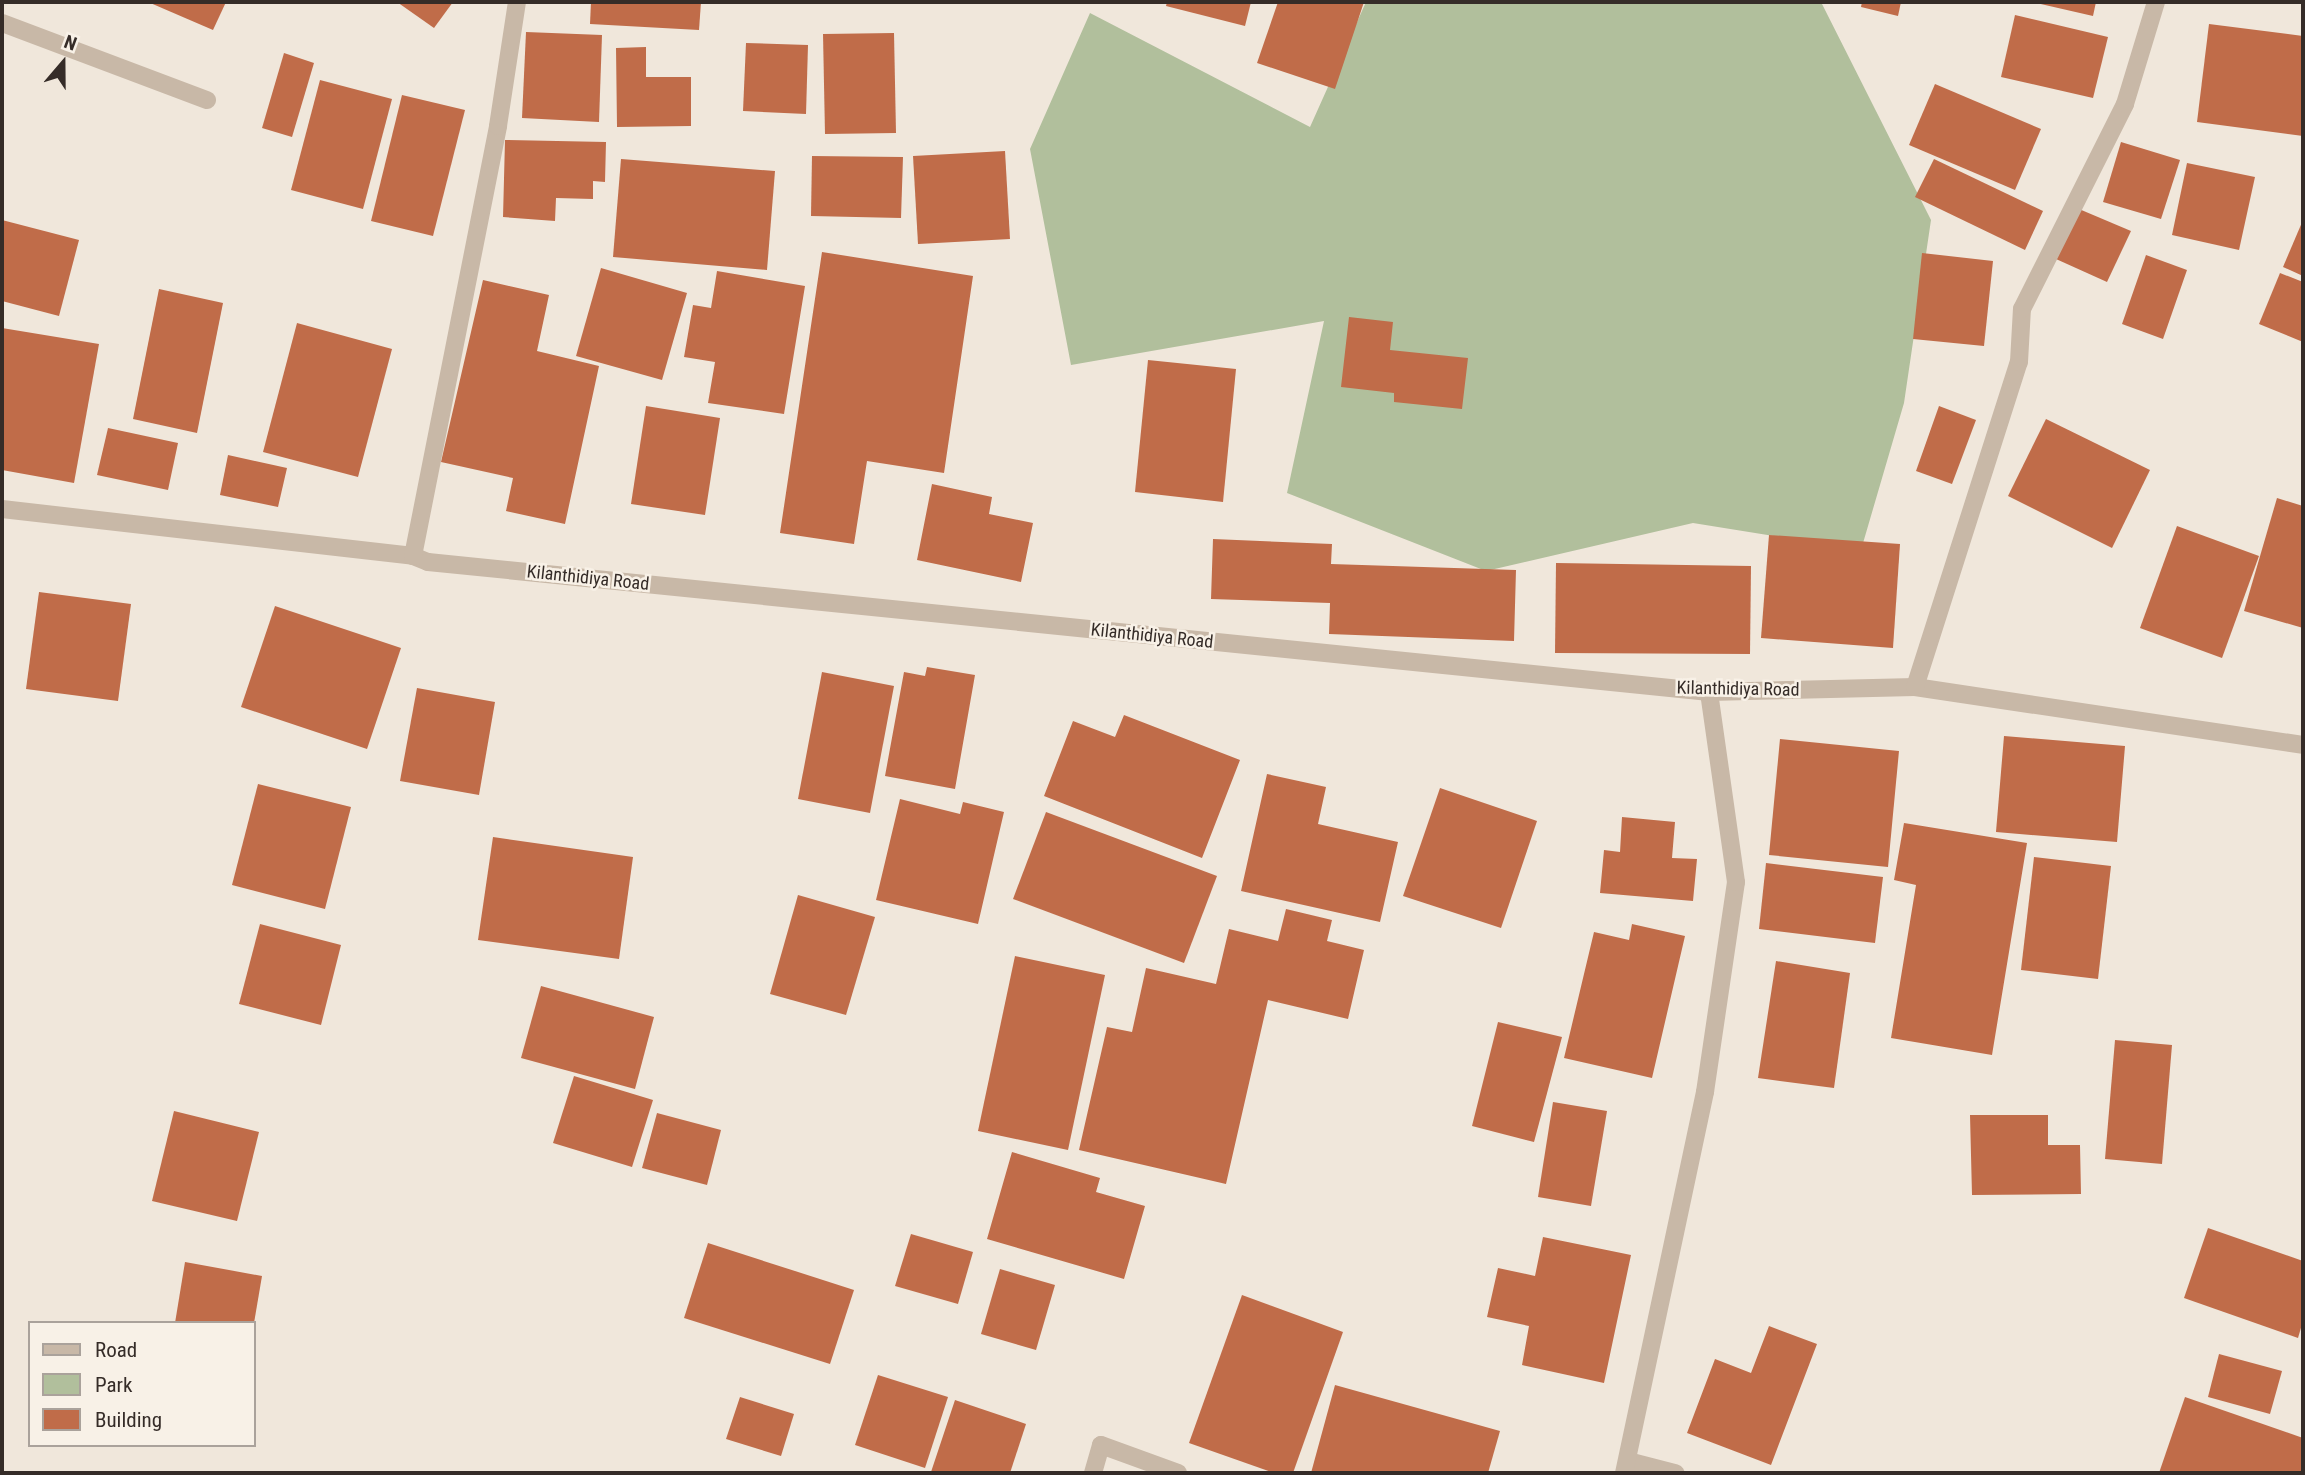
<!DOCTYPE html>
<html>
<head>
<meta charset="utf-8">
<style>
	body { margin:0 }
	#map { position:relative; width:2305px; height:1475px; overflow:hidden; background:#f0e7db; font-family:"Roboto Condensed",sans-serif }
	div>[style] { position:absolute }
	.green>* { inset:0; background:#b1bf9c }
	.building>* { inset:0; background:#c06c49 }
	.minor>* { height:18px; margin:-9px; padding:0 9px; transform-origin:9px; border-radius:9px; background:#c8b8a7 }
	span { translate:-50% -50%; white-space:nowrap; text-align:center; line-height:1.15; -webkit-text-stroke:5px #f8f1e7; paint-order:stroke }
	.street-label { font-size:18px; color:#352c28 }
	.frame { position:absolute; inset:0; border:4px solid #352c28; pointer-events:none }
	.legend { position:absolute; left:28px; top:1321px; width:228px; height:126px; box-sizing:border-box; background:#f8f1e7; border:2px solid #aaa29b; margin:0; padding:9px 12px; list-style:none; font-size:21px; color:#352c28 }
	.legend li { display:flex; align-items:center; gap:14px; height:35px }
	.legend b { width:35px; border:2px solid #aaa29b }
	.north { position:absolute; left:28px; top:28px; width:70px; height:70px; -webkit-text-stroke:5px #f8f1e7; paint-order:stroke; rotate:20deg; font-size:19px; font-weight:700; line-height:28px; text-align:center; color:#352c28 }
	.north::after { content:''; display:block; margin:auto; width:24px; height:32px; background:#352c28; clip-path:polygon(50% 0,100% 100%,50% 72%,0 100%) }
</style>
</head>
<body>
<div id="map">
	<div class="green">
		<i style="clip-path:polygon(1366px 2px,1821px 2px,1931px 220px,1904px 403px,1861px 550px,1693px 523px,1486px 571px,1287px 493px,1324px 321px,1071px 365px,1030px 149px,1090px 13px,1310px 127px)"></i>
	</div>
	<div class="building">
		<i style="clip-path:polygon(148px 2px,226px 2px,213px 30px)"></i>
		<i style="clip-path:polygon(397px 2px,453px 2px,434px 28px)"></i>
		<i style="clip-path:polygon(591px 2px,701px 2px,699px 30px,590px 24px)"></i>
		<i style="clip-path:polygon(1167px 2px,1251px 2px,1245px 26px,1166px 6px)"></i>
		<i style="clip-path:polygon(1278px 2px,1364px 2px,1335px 89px,1257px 63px)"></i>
		<i style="clip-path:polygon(1862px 2px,1901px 2px,1898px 16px,1861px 7px)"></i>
		<i style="clip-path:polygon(2032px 2px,2096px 2px,2093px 16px)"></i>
		<i style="clip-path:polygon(2015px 15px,2108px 37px,2093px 98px,2001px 77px)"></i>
		<i style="clip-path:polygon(2209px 24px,2303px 36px,2303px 136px,2197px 122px)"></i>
		<i style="clip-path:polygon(526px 32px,602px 35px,599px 122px,522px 118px)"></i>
		<i style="clip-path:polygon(894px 33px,896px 133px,825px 134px,823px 34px)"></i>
		<i style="clip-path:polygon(746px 43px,808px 45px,806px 114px,743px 111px)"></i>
		<i style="clip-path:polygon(646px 47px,646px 77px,691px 77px,691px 126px,617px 127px,616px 48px)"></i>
		<i style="clip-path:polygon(284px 53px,314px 63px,292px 137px,262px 128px)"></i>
		<i style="clip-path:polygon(320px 80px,392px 99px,363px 209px,291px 190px)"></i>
		<i style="clip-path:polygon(1935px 84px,2041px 129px,2015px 190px,1909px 145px)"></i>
		<i style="clip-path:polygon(402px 95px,465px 110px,433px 236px,371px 221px)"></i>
		<i style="clip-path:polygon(505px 140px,606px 142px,605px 182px,593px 181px,593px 199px,556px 198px,555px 221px,503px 217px)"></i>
		<i style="clip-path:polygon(2121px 142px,2180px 160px,2161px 219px,2103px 202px)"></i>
		<i style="clip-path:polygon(1005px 151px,1010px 239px,918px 244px,913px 156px)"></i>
		<i style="clip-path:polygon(812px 156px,903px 157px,901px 218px,811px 216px)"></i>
		<i style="clip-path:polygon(621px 159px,775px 171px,767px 270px,613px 257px)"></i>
		<i style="clip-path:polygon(1934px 159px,2043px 211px,2025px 250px,1915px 197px)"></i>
		<i style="clip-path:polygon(2187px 163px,2255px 177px,2239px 250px,2172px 235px)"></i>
		<i style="clip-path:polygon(2079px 209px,2131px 231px,2107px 282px,2056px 259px)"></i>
		<i style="clip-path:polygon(2px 220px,79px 240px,59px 316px,2px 301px)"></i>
		<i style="clip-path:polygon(2303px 220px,2303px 276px,2283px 267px)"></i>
		<i style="clip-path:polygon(822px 252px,973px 276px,944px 473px,867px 461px,854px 544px,780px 533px)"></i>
		<i style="clip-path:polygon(1922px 253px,1993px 261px,1984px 346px,1913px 339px)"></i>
		<i style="clip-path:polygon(2146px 255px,2187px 270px,2163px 339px,2122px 324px)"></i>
		<i style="clip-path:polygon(601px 268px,687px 293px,662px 380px,576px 356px)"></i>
		<i style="clip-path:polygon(717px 271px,805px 286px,784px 414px,708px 403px,715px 362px,684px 357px,693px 305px,711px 308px)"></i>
		<i style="clip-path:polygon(2280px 273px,2303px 282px,2303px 342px,2259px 324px)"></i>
		<i style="clip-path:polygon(483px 280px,549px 295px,537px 351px,599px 366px,565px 524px,506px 511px,513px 478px,441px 462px)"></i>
		<i style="clip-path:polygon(159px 289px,223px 303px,197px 433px,133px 419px)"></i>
		<i style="clip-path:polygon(1349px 317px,1393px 322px,1390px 350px,1468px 358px,1462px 409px,1394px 402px,1394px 393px,1341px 387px)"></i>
		<i style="clip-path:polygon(297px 323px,392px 349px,358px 477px,263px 452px)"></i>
		<i style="clip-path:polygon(2px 328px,99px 344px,74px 483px,2px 470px)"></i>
		<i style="clip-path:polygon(1148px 360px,1236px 369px,1223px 502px,1135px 492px)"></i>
		<i style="clip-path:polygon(646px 406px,720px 418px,705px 515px,631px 504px)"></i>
		<i style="clip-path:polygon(1939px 406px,1976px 420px,1952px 484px,1916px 471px)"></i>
		<i style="clip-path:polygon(2046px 419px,2150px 470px,2112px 548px,2008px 496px)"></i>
		<i style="clip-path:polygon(108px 428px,178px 443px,168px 490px,97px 475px)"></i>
		<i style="clip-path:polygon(228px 455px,287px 468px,278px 507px,220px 495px)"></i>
		<i style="clip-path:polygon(932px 484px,992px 497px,989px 514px,1033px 523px,1021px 582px,917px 560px)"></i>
		<i style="clip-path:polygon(2277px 498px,2303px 506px,2303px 628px,2244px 611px)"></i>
		<i style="clip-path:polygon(2177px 526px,2259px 556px,2222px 658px,2140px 628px)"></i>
		<i style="clip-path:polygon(1769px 535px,1900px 544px,1893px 648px,1761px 638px)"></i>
		<i style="clip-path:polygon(1213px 539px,1332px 544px,1331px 564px,1516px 570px,1514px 641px,1329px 634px,1330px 603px,1211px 599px)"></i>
		<i style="clip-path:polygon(1556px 563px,1751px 566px,1750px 654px,1555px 653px)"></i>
		<i style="clip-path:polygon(39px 592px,131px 604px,118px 701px,26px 689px)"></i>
		<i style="clip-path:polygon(275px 606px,401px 648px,367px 749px,241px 707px)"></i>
		<i style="clip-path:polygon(927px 667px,975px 675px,955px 789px,885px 776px,904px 672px,925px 676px)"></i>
		<i style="clip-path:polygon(822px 672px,894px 686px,870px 813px,798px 799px)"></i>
		<i style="clip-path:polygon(417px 688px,495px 702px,479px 795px,400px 781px)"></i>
		<i style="clip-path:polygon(1124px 715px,1240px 760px,1202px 858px,1044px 796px,1073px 721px,1115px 737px)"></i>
		<i style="clip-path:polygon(2004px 736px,2125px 746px,2117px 842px,1996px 832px)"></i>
		<i style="clip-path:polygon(1780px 739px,1899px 751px,1888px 867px,1769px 855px)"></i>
		<i style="clip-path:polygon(1267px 774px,1326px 787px,1318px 824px,1398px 842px,1380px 922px,1241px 891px)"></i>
		<i style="clip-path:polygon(258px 784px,351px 807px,325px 909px,232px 885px)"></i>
		<i style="clip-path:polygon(1440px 788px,1537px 821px,1501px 928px,1403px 896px)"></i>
		<i style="clip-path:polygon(900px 799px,960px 814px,963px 802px,1004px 812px,978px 924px,876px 900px)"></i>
		<i style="clip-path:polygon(1046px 812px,1217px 876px,1184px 963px,1013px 899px)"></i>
		<i style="clip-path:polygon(1622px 817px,1675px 822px,1672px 858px,1697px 859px,1693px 901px,1600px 893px,1604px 850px,1620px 852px)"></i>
		<i style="clip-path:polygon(1904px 823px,2027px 843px,1992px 1055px,1891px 1038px,1916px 885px,1894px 880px)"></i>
		<i style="clip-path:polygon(493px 837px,633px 857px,619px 959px,478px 940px)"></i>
		<i style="clip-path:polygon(2034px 857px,2111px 866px,2098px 979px,2021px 970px)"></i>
		<i style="clip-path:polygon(1766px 863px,1883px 877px,1875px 943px,1759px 929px)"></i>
		<i style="clip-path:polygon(798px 895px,875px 917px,846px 1015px,770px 994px)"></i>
		<i style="clip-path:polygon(1286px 909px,1332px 920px,1327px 941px,1364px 950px,1348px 1019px,1268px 1000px,1226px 1184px,1079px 1150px,1107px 1027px,1132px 1032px,1146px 968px,1216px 984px,1229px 929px,1278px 941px)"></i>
		<i style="clip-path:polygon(260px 924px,341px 945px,321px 1025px,239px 1004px)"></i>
		<i style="clip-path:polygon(1632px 924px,1685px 936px,1652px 1078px,1564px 1058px,1594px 932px,1629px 940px)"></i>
		<i style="clip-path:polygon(1015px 956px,1105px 975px,1068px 1150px,978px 1131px)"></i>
		<i style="clip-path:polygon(1776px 961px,1850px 973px,1834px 1088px,1758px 1078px)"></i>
		<i style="clip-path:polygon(541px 986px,654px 1017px,635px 1089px,521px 1058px)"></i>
		<i style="clip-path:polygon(1498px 1022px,1562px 1037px,1534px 1142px,1472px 1126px)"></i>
		<i style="clip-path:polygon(2115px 1040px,2172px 1045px,2162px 1164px,2105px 1159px)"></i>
		<i style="clip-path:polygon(574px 1076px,653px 1100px,632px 1167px,553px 1143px)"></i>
		<i style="clip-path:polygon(1553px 1102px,1607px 1111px,1591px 1206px,1538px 1197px)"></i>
		<i style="clip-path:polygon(174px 1111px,259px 1132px,237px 1221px,152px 1201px)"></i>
		<i style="clip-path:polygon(657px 1113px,721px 1130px,707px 1185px,642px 1168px)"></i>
		<i style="clip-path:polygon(1970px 1115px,2048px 1115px,2048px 1145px,2080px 1145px,2081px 1194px,1972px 1195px)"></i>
		<i style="clip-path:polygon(1012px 1152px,1100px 1178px,1096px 1192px,1145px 1206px,1124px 1279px,987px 1239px)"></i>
		<i style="clip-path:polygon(2208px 1228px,2303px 1261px,2303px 1321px,2298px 1338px,2184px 1298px)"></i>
		<i style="clip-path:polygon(911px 1234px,973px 1252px,958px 1304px,895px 1286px)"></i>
		<i style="clip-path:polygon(1543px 1237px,1631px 1255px,1604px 1383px,1522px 1365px,1529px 1326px,1487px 1317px,1498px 1268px,1535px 1276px)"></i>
		<i style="clip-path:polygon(708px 1243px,854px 1290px,830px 1364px,684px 1318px)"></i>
		<i style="clip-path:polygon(185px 1262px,262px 1276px,254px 1323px,175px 1323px)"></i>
		<i style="clip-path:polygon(1000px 1269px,1055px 1285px,1036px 1350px,981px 1334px)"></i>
		<i style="clip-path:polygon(1242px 1295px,1343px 1332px,1293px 1473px,1274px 1473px,1189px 1443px)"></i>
		<i style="clip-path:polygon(1769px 1326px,1817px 1344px,1771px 1465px,1687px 1433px,1715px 1359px,1751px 1373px)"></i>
		<i style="clip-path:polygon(2219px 1354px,2282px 1371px,2270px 1414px,2208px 1397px)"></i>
		<i style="clip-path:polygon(878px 1375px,948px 1397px,925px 1468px,855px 1445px)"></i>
		<i style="clip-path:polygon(1335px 1385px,1500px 1431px,1488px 1473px,1311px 1473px)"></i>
		<i style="clip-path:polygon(740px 1397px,794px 1414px,781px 1456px,726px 1439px)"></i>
		<i style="clip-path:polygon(2185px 1397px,2303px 1438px,2303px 1473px,2159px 1473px)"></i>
		<i style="clip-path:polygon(955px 1400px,1026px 1424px,1010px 1473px,931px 1472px)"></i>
	</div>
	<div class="minor">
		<i style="left:2px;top:23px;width:219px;rotate:20.6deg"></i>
		<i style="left:2px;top:509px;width:414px;rotate:6.5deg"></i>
		<i style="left:413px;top:556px;width:16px;rotate:22deg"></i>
		<i style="left:428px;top:562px;width:1288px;rotate:5.79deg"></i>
		<i style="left:1709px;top:692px;width:206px;rotate:-1.4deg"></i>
		<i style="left:1915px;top:687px;width:392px;rotate:8.5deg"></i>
		<i style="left:413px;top:556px;width:438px;rotate:-78.8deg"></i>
		<i style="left:498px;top:126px;width:125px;rotate:-81.3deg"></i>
		<i style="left:1915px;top:687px;width:341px;rotate:-72.3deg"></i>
		<i style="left:2019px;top:362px;width:53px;rotate:-86.8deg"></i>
		<i style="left:2022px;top:309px;width:229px;rotate:-63.3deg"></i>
		<i style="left:2125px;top:104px;width:107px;rotate:-73.1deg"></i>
		<i style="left:1628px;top:1461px;width:49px;rotate:14.3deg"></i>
		<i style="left:1093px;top:1473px;width:29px;rotate:-74deg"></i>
		<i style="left:1101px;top:1445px;width:82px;rotate:20deg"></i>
		<i style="left:1624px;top:1473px;width:390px;rotate:-78deg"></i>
		<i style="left:1705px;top:1092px;width:212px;rotate:-81.6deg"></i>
		<i style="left:1736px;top:882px;width:192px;rotate:-98.1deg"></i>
	</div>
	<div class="street-label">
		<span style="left:588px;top:578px;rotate:6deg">Kilanthidiya Road</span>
		<span style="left:1152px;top:636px;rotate:6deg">Kilanthidiya Road</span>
		<span style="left:1738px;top:689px;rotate:1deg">Kilanthidiya Road</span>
	</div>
	<div class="frame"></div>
	<ul class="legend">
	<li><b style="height:9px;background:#c8b8a7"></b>Road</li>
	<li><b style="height:19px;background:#b1bf9c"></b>Park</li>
	<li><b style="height:19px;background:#c06c49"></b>Building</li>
	</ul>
	<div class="north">N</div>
</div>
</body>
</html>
